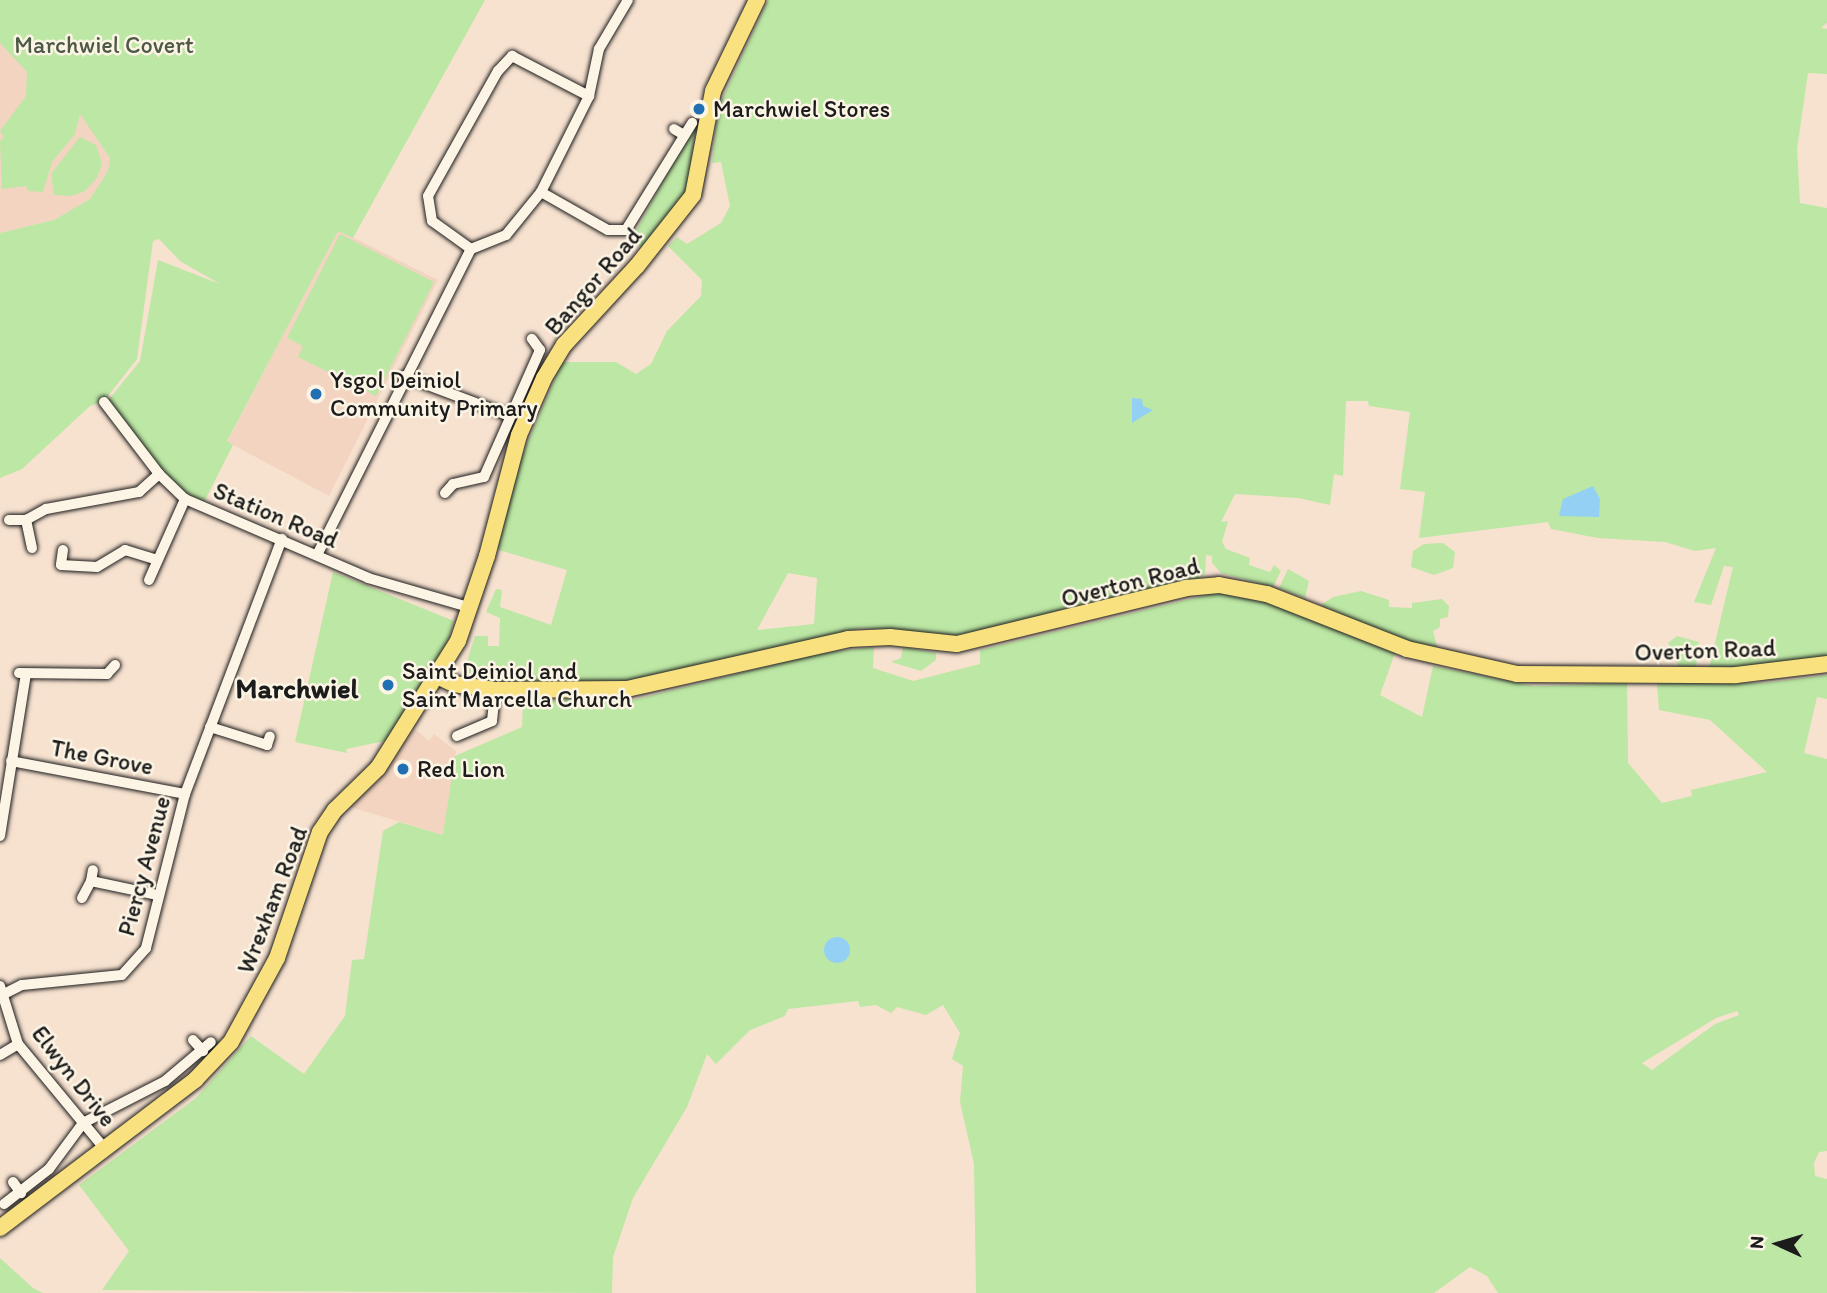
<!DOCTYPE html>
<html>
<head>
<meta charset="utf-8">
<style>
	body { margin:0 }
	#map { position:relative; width:1827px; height:1293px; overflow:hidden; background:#f7e2d0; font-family:Itim,sans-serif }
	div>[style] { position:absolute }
	.built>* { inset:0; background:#f3d4c1 }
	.green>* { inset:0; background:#bce7a4 }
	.water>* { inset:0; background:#94d0f4 }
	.round { border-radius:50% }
	.roads { filter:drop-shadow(0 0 2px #1c1c1c) drop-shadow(0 0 2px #1c1c1c) }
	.street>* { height:10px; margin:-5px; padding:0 5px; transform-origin:5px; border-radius:5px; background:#fcf5e5 }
	.primary>* { height:16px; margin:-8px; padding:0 8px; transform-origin:8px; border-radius:8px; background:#fae180 }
	.dots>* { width:19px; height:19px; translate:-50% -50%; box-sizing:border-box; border:4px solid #fcf5e5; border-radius:50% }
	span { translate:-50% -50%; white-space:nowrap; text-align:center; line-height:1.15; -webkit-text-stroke:5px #fcf5e5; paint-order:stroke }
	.park-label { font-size:24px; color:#4c5945 }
	.poi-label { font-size:24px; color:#1c1c1c }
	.left { translate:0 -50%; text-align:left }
	.street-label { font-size:24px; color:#1c1c1c }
	.quarter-label { font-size:28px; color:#1c1c1c; font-weight:700 }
	.north { position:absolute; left:1743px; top:1209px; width:70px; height:70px; -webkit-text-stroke:5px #fcf5e5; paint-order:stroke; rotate:274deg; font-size:19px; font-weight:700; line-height:28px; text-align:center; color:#1c1c1c }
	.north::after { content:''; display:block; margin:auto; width:24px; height:32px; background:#1c1c1c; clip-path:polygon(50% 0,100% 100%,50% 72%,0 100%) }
</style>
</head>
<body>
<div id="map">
	<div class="built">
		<i style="clip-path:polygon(0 36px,87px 120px,110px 158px,108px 171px,90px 199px,54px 220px,0 233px)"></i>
		<i style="clip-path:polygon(338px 230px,438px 280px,329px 496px,227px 442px)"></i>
		<i style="clip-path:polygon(415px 729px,429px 741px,434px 734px,456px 751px,444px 835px,350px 807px,380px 779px)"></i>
	</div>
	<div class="green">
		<i style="clip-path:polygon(0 0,485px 0,353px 238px,338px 231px,227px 441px,233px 445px,203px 504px,174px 485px,106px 403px,140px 361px,158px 260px,220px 284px,180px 261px,159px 239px,153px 241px,137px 359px,104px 401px,90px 406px,22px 469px,0 478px,0 233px,54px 220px,90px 199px,108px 171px,110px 158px,80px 114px,75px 134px,52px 162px,43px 192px,28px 191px,26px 186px,2px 189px,0 141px,4px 137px,0 131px,26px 96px,27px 72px,0 43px)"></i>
		<i style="clip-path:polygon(evenodd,768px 0,1827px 0,1827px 23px,1821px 28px,1827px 29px,1827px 74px,1808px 73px,1797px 149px,1800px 203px,1827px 208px,1827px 656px,1755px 668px,1709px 668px,1733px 567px,1724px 566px,1711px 605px,1694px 602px,1716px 548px,1695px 551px,1665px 542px,1598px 538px,1551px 529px,1548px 522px,1419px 538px,1425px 492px,1400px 489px,1410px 412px,1369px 406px,1368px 401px,1346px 401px,1343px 476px,1334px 474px,1330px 505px,1298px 498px,1235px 494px,1221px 522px,1228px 521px,1222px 542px,1226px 549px,1250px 558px,1249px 565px,1270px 572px,1274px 565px,1281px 571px,1273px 587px,1221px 573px,1212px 563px,1212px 556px,1206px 555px,1205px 573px,1198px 580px,969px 638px,862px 628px,641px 682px,502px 687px,464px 671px,475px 636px,488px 636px,488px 646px,499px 646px,500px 618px,486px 612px,496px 589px,502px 590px,500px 607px,551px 625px,567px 570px,499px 550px,496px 545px,522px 455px,562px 362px,616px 362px,636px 374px,651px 364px,667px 331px,701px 296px,702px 280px,668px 246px,677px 237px,687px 244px,721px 223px,730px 206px,721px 162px,712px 163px,718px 108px,768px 0,788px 573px,817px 578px,814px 624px,757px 630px,788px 573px)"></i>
		<i style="clip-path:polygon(696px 121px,690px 188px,646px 251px,631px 240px)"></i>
		<i style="clip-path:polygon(80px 137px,96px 145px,102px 164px,97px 178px,85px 191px,71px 196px,54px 195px,51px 174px)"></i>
		<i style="clip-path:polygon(340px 234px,434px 282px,376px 396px,298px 357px,303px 346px,287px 338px)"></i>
		<i style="clip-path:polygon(1443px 543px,1455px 552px,1453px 568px,1434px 575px,1411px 567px,1413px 551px,1424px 544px)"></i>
		<i style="clip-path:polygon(1288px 569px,1309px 581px,1305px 598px,1279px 588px)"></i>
		<i style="clip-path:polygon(333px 572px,454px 621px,440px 666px,389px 740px,346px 749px,347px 753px,295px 742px)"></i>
		<i style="clip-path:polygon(1361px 591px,1389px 600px,1389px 607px,1412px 608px,1412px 603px,1442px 599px,1449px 606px,1448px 617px,1440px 619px,1440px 627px,1433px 631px,1437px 647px,1408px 643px,1321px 605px,1333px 597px)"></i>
		<i style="clip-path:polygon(evenodd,1215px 593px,1249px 596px,1281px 606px,1395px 653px,1380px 695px,1422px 717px,1433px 666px,1534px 686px,1627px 683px,1628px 763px,1662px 803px,1692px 796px,1691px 790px,1767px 772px,1710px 720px,1659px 710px,1657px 683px,1763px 683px,1827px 675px,1827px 699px,1817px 697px,1804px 753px,1827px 759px,1827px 1151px,1819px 1152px,1814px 1163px,1815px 1176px,1827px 1179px,1827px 1293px,1498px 1293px,1487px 1276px,1470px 1267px,1434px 1293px,976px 1293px,974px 1164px,960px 1102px,963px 1066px,952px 1059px,960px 1033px,943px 1005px,926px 1015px,897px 1007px,891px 1013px,876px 1005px,860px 1007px,858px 1001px,788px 1009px,785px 1016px,750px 1030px,716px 1064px,707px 1054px,687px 1107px,633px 1198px,613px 1257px,612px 1293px,102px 1290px,129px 1251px,79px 1185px,196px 1098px,251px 1036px,304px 1074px,345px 1016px,352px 960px,364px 959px,383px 831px,399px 822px,443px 835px,455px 756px,522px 727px,523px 699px,629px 701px,820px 653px,874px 647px,873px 668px,913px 681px,980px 664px,980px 650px,1215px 593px,1737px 1011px,1739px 1015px,1715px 1024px,1652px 1070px,1642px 1063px,1716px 1018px,1737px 1011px)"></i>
		<i style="clip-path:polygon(1677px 636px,1699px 642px,1696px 668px,1679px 667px,1668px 643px)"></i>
		<i style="clip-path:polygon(903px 647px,936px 653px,936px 660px,921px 671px,891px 662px,901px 658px)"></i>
		<i style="clip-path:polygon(0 1258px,33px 1288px,43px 1293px,0 1293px)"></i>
	</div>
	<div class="water">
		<i style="clip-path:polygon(1132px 398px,1142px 399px,1143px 406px,1153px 410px,1132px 423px)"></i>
		<i style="clip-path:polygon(1593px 486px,1600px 499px,1599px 517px,1559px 516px,1563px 499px)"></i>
		<i class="round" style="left:824px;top:937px;width:26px;height:26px"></i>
	</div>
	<div class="roads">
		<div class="street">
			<i style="left:674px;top:129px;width:12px;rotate:31deg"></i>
			<i style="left:541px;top:192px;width:77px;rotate:29.6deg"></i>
			<i style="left:608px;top:230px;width:18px"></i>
			<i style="left:626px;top:230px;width:126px;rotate:-58.3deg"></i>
			<i style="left:471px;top:249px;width:48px;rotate:-144.3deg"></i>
			<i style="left:432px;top:221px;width:25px;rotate:-99deg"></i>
			<i style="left:428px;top:196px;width:143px;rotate:-60.8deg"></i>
			<i style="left:498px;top:71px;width:21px;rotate:-47deg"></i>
			<i style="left:512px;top:56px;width:87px;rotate:27.5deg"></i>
			<i style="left:404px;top:376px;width:113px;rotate:20.7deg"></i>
			<i style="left:104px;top:402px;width:91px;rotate:52.6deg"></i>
			<i style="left:159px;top:474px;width:36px;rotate:44deg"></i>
			<i style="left:185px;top:499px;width:199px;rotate:23.3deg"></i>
			<i style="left:368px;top:578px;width:108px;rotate:16.1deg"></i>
			<i style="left:445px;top:493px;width:12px;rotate:-48deg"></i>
			<i style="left:453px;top:484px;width:32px;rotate:-13deg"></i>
			<i style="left:484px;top:477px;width:139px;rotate:-66.2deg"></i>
			<i style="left:540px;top:350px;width:14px;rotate:-126deg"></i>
			<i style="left:9px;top:520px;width:17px"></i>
			<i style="left:32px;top:548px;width:29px;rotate:-102deg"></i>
			<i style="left:26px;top:520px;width:23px;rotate:-29deg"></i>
			<i style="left:46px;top:509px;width:95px;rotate:-10.4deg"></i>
			<i style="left:139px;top:492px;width:27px;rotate:-42deg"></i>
			<i style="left:63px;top:550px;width:15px;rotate:98deg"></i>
			<i style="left:61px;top:565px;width:36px;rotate:3deg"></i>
			<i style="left:97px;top:567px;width:33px;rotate:-31deg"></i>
			<i style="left:125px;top:550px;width:34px;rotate:17deg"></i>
			<i style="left:317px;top:555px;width:343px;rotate:-63.3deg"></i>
			<i style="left:471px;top:249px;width:38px;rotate:-22deg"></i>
			<i style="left:506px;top:235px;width:55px;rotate:-50.9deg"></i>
			<i style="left:541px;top:192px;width:107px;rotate:-63.4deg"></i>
			<i style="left:589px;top:96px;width:48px;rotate:-78deg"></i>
			<i style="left:599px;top:49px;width:57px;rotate:-59.4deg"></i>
			<i style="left:149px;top:580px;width:89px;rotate:-66deg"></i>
			<i style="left:19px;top:673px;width:88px;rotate:0.7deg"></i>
			<i style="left:107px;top:674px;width:12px;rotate:-48deg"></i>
			<i style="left:210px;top:727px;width:60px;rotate:17.5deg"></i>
			<i style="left:267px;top:745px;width:9px;rotate:-72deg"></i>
			<i style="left:457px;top:736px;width:38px;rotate:-23deg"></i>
			<i style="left:492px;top:721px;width:31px;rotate:-84deg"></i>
			<i style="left:11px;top:761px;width:177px;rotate:10.7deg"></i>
			<i style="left:0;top:836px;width:164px;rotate:-80.9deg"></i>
			<i style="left:91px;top:881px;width:11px;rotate:-80deg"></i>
			<i style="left:82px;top:898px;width:19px;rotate:-62deg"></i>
			<i style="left:91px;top:881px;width:67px;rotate:12deg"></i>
			<i style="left:0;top:986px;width:61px;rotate:72.8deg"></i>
			<i style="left:18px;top:1044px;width:136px;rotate:50.4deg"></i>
			<i style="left:2px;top:995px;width:22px;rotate:-27deg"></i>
			<i style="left:22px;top:985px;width:100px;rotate:-5.7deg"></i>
			<i style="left:122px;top:975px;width:36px;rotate:-48deg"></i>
			<i style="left:146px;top:948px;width:159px;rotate:-75.8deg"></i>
			<i style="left:185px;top:794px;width:273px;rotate:-69.2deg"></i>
			<i style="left:193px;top:1040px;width:15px;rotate:48deg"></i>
			<i style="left:0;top:1055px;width:21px;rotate:-31deg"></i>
			<i style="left:13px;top:1182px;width:14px;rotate:54deg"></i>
			<i style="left:4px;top:1204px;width:57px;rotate:-37.9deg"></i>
			<i style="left:49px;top:1169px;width:57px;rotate:-53.5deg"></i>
			<i style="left:83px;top:1123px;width:92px;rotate:-27.1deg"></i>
			<i style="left:165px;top:1081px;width:60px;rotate:-40.3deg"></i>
		</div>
		<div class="primary">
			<i style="left:439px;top:677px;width:17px;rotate:25deg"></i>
			<i style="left:454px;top:684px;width:41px;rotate:8.3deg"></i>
			<i style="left:495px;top:690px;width:132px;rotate:-0.4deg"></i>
			<i style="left:627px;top:689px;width:227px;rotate:-12.7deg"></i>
			<i style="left:848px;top:639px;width:42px;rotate:-2.7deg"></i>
			<i style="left:890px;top:637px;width:67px;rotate:6deg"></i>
			<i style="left:957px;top:644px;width:236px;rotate:-13.7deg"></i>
			<i style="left:1186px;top:588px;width:33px;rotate:-5deg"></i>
			<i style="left:1219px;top:585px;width:49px;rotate:10.6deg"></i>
			<i style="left:1267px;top:594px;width:150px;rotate:21.4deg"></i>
			<i style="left:1407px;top:649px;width:113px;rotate:12.8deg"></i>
			<i style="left:1517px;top:674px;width:219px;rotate:0.3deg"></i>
			<i style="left:1736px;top:675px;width:92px;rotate:-6.9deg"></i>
			<i style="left:0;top:1228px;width:245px;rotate:-37.2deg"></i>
			<i style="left:195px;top:1080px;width:52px;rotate:-46.5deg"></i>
			<i style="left:231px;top:1042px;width:96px;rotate:-61.3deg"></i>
			<i style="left:277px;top:958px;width:133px;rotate:-71.2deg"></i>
			<i style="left:320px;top:832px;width:27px;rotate:-56deg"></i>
			<i style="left:335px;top:810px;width:60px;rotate:-44.3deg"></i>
			<i style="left:378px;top:768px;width:150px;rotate:-57.8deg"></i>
			<i style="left:458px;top:641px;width:90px;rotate:-71.2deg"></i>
			<i style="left:487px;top:556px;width:125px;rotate:-75.2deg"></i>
			<i style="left:519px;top:435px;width:62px;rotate:-66.3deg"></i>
			<i style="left:544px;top:378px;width:39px;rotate:-59deg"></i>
			<i style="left:564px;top:345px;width:108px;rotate:-47.3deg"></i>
			<i style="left:637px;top:266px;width:90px;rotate:-51.7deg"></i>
			<i style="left:693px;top:195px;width:106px;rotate:-79.1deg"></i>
			<i style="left:713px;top:91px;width:101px;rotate:-64.2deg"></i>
		</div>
	</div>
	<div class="dots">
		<i style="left:699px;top:109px;background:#1f6fb2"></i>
		<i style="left:316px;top:394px;background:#1f6fb2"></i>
		<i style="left:388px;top:685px;background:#1f6fb2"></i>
		<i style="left:403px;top:769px;background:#1f6fb2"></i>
	</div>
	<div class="park-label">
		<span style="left:104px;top:45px">Marchwiel Covert</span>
	</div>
	<div class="poi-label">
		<span class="left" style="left:713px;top:109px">Marchwiel Stores</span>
		<span class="left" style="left:330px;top:394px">Ysgol Deiniol<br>Community Primary</span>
		<span class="left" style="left:402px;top:685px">Saint Deiniol and<br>Saint Marcella Church</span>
		<span class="left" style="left:417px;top:769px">Red Lion</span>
	</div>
	<div class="street-label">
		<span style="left:593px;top:281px;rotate:-49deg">Bangor Road</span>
		<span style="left:276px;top:515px;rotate:23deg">Station Road</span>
		<span style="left:1130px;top:582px;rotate:-14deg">Overton Road</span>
		<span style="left:1705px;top:650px;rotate:-2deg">Overton Road</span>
		<span style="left:102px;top:757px;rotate:11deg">The Grove</span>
		<span style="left:144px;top:866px;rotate:-75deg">Piercy Avenue</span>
		<span style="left:272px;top:900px;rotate:-69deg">Wrexham Road</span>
		<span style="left:74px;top:1076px;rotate:52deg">Elwyn Drive</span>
	</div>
	<div class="quarter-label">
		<span style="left:297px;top:688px">Marchwiel</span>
	</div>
	<div class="north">N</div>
</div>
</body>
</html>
